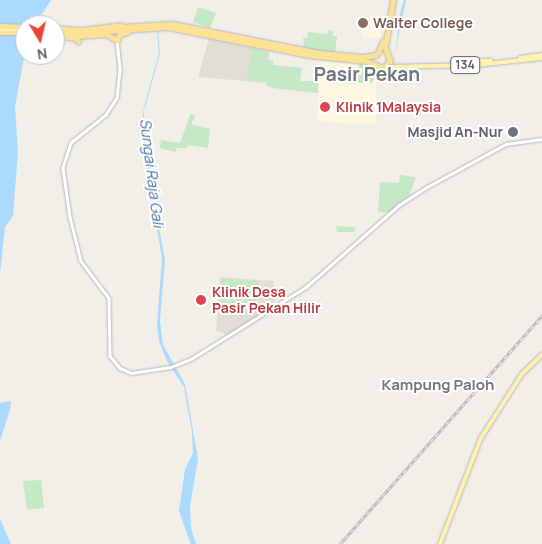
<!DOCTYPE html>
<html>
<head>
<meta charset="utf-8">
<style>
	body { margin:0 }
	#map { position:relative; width:542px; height:544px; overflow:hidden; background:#f1efe8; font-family:Manrope,sans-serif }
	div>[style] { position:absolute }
	.commercial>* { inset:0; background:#fef7e0 }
	.education>* { inset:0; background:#e1ded6 }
	.green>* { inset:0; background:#c5e8c5 }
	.water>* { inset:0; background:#aadaff }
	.stream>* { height:1px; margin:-0.5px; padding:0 0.5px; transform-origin:0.5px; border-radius:0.5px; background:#aadaff }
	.roads { filter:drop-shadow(0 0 1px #b5b8bc) drop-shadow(0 0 1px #b5b8bc) }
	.minor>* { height:2.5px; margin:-1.25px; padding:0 1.25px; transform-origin:1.25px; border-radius:1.25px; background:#fff }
	.major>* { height:4px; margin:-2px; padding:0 2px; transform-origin:2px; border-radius:2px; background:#fff2af }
	.highway>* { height:4.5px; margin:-2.25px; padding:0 2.25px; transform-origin:2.25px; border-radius:2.25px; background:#fde293 }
	.rail>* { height:3px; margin-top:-1.5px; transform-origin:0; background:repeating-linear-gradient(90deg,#fff 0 4px,#b6b7b8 0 8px); box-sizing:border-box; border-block:1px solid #b6b7b8 }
	.dots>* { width:14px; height:14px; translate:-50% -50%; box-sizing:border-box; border:2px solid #fff; border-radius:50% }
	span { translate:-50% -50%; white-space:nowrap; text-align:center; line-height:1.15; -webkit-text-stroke:4px #fff; paint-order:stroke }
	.shield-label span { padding:1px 4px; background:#fff; border:1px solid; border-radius:4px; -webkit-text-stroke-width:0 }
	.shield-label { font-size:12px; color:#5f6368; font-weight:700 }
	.education-label { font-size:14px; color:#785e54; font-weight:700 }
	.left { translate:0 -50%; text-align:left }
	.health-label { font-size:14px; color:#be3a42; font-weight:700 }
	.worship-label { font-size:14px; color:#5b616d; font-weight:700 }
	.right { translate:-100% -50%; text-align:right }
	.water-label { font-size:15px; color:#4174aa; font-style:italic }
	.neighbourhood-label { font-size:15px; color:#70757a; font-weight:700 }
	.district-label { font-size:19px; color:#70757a; font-weight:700 }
	.north { position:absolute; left:15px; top:15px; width:50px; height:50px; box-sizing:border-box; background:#fff; border:1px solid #bfc1c3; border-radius:50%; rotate:171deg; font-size:14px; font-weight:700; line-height:20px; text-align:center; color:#5f6368 }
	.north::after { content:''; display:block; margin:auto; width:18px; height:22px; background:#ea4335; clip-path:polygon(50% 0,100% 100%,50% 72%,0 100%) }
</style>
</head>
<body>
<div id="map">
	<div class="commercial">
		<i style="clip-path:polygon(377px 16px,382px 38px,362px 37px,359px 19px)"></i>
		<i style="clip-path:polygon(321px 61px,367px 64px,380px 71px,376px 84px,376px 122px,372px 125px,317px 121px)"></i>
	</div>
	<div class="education">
		<i style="clip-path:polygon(209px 38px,269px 52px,266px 83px,198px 77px)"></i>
		<i style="clip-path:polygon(220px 277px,274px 281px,275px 307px,228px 335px,216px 331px)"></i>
	</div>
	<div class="green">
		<i style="clip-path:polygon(198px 7px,216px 13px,210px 28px,193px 22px)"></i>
		<i style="clip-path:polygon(328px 30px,333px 31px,333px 36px,337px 36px,335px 53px,304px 48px,303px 38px,307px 38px,308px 32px,327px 34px)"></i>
		<i style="clip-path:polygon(253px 48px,269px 52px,268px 59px,273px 61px,273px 65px,302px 68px,300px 81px,318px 81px,318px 93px,272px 88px,266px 85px,267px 78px,266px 82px,246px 81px)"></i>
		<i style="clip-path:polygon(359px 64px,367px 65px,377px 72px,372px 83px,358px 83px)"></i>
		<i style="clip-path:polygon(191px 113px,195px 117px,191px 124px,210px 129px,208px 148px,188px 145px,187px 148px,177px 148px,175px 152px,160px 148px,161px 140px,180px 143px)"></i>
		<i style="clip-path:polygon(400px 175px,416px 177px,409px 196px,390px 212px,378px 212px,380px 182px,399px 183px)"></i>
		<i style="clip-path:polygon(336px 226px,355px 227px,355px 232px,337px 232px)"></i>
		<i style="clip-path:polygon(221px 278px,259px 281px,257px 305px,219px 302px)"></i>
		<i style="clip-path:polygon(41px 480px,44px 508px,27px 510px,23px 481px)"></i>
	</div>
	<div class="water">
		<i style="clip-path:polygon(0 0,51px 0,35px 25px,25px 25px,25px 53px,15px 106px,18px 152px,13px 216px,5px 227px,0 275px)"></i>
		<i style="clip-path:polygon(404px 0,406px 0,395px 53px,401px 9px)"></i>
		<i style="clip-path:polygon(143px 106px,151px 185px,165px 260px,160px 321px,163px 345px,185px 384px,198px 459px,190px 506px,191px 528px,196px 544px,191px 544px,179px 511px,185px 469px,193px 453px,192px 432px,184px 387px,167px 361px,159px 341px,157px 324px,162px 258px,143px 147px)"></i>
		<i style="clip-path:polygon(11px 401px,10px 410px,0 441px,0 403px)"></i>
		<i style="clip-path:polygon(0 518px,6px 533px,11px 544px,0 544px)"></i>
	</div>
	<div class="stream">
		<i style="left:144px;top:107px;width:56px;rotate:-74.5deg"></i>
		<i style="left:159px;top:53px;width:22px;rotate:-95deg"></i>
	</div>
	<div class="roads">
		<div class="minor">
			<i style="left:117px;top:40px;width:30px;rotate:84deg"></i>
			<i style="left:120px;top:70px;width:28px;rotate:96deg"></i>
			<i style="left:117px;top:98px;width:20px;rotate:123deg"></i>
			<i style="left:106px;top:115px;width:45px;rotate:141.3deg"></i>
			<i style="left:71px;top:143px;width:26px;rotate:108deg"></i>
			<i style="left:63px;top:168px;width:49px;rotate:81.9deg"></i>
			<i style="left:70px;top:217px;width:45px;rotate:76deg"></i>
			<i style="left:81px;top:261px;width:46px;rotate:52.9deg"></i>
			<i style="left:109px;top:298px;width:58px;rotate:89deg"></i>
			<i style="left:110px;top:356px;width:16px;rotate:50deg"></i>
			<i style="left:120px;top:368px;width:12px;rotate:24deg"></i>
			<i style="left:131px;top:373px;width:40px;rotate:-8.5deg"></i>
			<i style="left:171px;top:367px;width:22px;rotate:-22deg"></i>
			<i style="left:191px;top:359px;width:136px;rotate:-32.1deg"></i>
			<i style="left:306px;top:287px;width:124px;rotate:-41.4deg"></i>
			<i style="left:399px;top:205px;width:33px;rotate:-33deg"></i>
			<i style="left:427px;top:187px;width:90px;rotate:-28.6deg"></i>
			<i style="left:506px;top:144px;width:36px;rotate:-8deg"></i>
		</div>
		<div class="major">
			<i style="left:0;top:30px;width:25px"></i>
			<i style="left:520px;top:58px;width:22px;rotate:-8deg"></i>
			<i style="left:453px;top:62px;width:38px;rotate:-2deg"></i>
			<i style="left:387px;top:67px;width:89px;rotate:-1.3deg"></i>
			<i style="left:476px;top:65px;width:66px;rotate:-6.1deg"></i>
			<i style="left:381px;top:72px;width:14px;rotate:-21deg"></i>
			<i style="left:440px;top:544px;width:114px;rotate:-68.9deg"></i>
			<i style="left:481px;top:438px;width:76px;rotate:-57.4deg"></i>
			<i style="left:522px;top:374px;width:28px;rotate:-44deg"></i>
		</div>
		<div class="highway">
			<i style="left:0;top:26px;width:25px;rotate:2deg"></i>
			<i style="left:118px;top:27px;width:55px;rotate:-3.1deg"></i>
			<i style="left:173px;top:24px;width:150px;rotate:11.2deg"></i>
			<i style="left:320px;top:53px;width:42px;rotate:5.4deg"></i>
			<i style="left:362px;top:57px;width:14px;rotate:-8deg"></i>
			<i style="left:55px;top:28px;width:25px;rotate:5deg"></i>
			<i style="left:82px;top:30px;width:39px;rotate:-7deg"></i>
			<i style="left:0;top:33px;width:25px"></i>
			<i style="left:55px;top:34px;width:113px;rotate:-3.5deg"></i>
			<i style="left:168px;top:27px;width:144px;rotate:11.2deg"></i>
			<i style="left:309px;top:55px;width:57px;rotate:6deg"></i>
			<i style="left:366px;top:61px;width:18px;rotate:22deg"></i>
			<i style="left:383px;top:68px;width:10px;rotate:-45deg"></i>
			<i style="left:390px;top:61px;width:15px;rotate:-110deg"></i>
			<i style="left:385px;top:47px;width:48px;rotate:-80.3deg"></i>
			<i style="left:106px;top:34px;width:13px;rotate:29deg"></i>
			<i style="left:117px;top:40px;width:7px;rotate:-63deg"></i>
			<i style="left:120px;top:34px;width:8px;rotate:-14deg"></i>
			<i style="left:58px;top:36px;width:16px;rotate:4deg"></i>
			<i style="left:74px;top:37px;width:6px;rotate:45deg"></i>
			<i style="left:78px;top:36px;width:27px;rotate:-4deg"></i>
			<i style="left:378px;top:53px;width:13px;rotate:-67deg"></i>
		</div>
	</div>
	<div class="rail">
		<i style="left:340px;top:544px;width:305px;rotate:-48.5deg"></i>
	</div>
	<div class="dots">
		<i style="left:363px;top:23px;background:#8d6e63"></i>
		<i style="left:325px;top:107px;background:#e0444e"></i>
		<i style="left:513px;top:132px;background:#6b7280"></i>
		<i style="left:201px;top:300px;background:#e0444e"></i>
	</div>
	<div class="shield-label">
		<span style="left:465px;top:65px">134</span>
	</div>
	<div class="education-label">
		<span class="left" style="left:373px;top:23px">Walter College</span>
	</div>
	<div class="health-label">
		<span class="left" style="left:336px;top:107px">Klinik 1Malaysia</span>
		<span class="left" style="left:212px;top:300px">Klinik Desa<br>Pasir Pekan Hilir</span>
	</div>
	<div class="worship-label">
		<span class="right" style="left:503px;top:132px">Masjid An-Nur</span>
	</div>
	<div class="water-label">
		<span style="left:152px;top:173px;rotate:83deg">Sungai Raja Gali</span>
	</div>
	<div class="neighbourhood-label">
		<span style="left:438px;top:385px">Kampung Paloh</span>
	</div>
	<div class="district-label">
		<span style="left:367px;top:75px">Pasir Pekan</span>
	</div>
	<div class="north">N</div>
</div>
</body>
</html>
